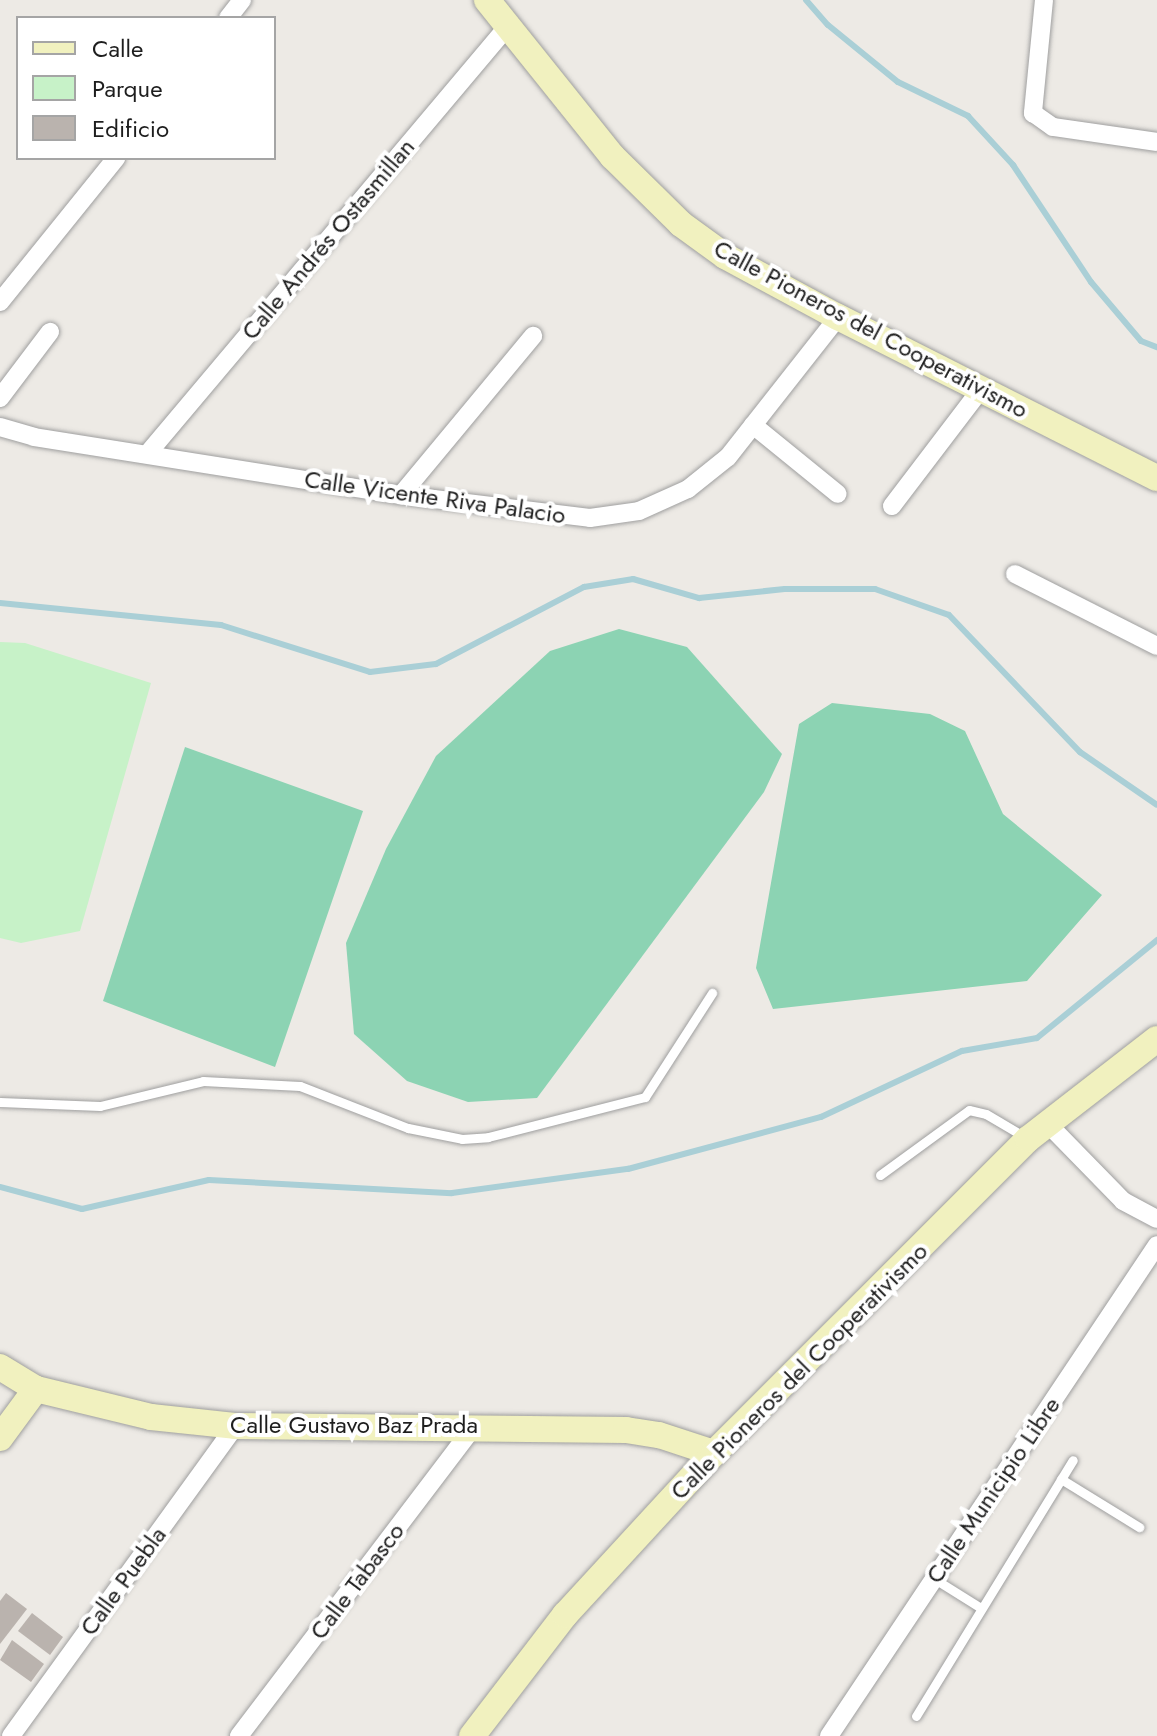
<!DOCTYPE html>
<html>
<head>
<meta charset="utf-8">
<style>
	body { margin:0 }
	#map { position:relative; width:1157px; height:1736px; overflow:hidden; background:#edeae5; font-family:Jost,sans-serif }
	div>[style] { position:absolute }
	.park>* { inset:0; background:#c7f2c8 }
	.pitch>* { inset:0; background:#8cd3b3 }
	.stream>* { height:6px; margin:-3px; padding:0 3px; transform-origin:3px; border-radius:3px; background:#aacfd6 }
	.building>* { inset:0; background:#bab3ae }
	.roads { filter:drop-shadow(0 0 2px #9f9f9f) drop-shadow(0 0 2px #9f9f9f) }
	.lane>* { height:9px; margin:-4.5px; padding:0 4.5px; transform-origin:4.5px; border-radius:4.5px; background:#fff }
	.street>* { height:18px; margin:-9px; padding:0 9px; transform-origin:9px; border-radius:9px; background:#fff }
	.secondary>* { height:26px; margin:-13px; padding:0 13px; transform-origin:13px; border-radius:13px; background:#f1f1bf }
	span { translate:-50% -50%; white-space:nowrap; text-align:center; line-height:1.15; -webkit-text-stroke:8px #fff; paint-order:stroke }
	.street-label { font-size:24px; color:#1e1e1e }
	.legend { position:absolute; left:16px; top:16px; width:260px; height:144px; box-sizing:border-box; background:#fff; border:2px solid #a5a5a5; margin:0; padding:10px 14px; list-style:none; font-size:24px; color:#1e1e1e }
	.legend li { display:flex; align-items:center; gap:16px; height:40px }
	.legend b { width:40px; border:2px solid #a5a5a5 }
</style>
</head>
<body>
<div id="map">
	<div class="park">
		<i style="clip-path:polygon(0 642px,25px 643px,151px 683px,80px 931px,21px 943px,0 938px)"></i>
	</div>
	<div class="pitch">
		<i style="clip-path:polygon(619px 629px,687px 647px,782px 754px,764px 792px,537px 1098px,468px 1102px,407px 1081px,354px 1034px,346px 943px,386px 849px,436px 756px,550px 651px)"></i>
		<i style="clip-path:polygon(832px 703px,930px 714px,965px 731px,1003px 814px,1102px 895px,1027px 981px,773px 1009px,756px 968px,799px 724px)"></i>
		<i style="clip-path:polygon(185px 747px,363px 811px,275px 1067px,103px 1001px)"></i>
	</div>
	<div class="stream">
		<i style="left:806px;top:0;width:33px;rotate:49deg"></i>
		<i style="left:828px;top:25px;width:90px;rotate:39.2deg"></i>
		<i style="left:898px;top:82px;width:78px;rotate:25.9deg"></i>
		<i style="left:968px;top:116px;width:67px;rotate:47.4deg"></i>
		<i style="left:1013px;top:165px;width:141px;rotate:56.3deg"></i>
		<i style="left:1091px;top:282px;width:77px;rotate:49.7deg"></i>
		<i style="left:1141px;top:341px;width:17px;rotate:21deg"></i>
		<i style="left:0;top:603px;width:222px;rotate:5.7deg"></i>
		<i style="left:221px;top:625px;width:156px;rotate:17.5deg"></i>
		<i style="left:370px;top:672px;width:66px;rotate:-6.9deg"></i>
		<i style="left:436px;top:664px;width:167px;rotate:-27.5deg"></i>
		<i style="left:584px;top:587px;width:50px;rotate:-9.3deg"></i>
		<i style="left:633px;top:579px;width:69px;rotate:16.1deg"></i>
		<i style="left:699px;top:598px;width:86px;rotate:-6deg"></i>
		<i style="left:785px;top:589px;width:90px"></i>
		<i style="left:875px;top:589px;width:78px;rotate:19.4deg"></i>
		<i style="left:949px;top:615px;width:190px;rotate:46.3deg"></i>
		<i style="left:1080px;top:752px;width:93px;rotate:34.5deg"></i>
		<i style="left:0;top:1187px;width:85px;rotate:15deg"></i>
		<i style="left:82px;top:1209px;width:130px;rotate:-12.9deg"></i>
		<i style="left:209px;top:1180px;width:243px;rotate:3.1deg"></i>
		<i style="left:452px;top:1193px;width:178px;rotate:-7.8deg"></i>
		<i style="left:628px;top:1169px;width:200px;rotate:-15.1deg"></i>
		<i style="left:821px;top:1117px;width:156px;rotate:-25.1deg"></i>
		<i style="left:962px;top:1051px;width:76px;rotate:-9.8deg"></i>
		<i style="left:1037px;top:1038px;width:155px;rotate:-39.2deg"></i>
	</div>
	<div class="building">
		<i style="clip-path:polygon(6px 1593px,27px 1609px,0 1644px,0 1601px)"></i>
		<i style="clip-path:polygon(32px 1613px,63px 1637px,50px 1655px,18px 1631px)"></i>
		<i style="clip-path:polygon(12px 1640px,44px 1664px,31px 1682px,0 1660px)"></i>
	</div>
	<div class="roads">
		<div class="lane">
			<i style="left:0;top:1102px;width:100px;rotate:2.3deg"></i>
			<i style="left:100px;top:1106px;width:106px;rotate:-13.6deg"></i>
			<i style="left:203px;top:1081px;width:97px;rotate:3deg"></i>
			<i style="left:300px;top:1086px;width:116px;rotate:21.3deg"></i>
			<i style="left:408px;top:1128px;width:55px;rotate:11.5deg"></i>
			<i style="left:462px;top:1139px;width:26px;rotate:-4deg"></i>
			<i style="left:488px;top:1137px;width:162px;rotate:-14.3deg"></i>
			<i style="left:645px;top:1097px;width:124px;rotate:-57.2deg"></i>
			<i style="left:880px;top:1175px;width:110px;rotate:-36.1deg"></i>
			<i style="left:969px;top:1110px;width:17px;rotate:13deg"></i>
			<i style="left:986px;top:1114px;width:45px;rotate:30.5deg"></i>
			<i style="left:1061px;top:1479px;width:92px;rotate:31.6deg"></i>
			<i style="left:933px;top:1578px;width:57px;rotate:32deg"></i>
			<i style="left:916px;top:1716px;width:300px;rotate:-58.5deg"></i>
		</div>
		<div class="street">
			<i style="left:1044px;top:0;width:114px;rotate:95.6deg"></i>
			<i style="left:1033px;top:113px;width:24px;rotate:35deg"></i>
			<i style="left:1053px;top:127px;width:105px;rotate:8.2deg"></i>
			<i style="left:228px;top:18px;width:23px;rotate:-52deg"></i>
			<i style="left:0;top:302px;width:185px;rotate:-51.1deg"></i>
			<i style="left:0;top:398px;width:83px;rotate:-52.9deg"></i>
			<i style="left:753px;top:425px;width:109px;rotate:39.1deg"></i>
			<i style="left:0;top:427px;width:35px;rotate:16deg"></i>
			<i style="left:34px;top:437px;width:372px;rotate:9deg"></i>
			<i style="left:401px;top:495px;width:190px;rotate:6.9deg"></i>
			<i style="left:590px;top:518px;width:49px;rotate:-8.1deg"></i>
			<i style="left:639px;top:511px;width:54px;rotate:-24.2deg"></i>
			<i style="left:688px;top:489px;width:51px;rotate:-38.7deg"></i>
			<i style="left:728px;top:457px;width:178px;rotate:-51.8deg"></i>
			<i style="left:149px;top:452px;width:557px;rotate:-49.88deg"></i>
			<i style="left:401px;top:495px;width:207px;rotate:-50.3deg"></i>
			<i style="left:892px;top:506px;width:147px;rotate:-52.7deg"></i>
			<i style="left:1015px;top:574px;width:159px;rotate:26.9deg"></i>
			<i style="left:1047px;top:1123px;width:109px;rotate:45.7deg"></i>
			<i style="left:1123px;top:1201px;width:38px;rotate:28deg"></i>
			<i style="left:11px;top:1736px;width:382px;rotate:-54.1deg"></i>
			<i style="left:239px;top:1736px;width:390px;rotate:-52.8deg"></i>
			<i style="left:829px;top:1736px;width:590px;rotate:-56.26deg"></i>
		</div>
		<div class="secondary">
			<i style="left:487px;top:0;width:200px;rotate:51.3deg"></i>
			<i style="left:612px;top:156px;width:97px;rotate:44.6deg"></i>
			<i style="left:681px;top:224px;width:54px;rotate:36deg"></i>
			<i style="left:725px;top:256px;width:128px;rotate:28.4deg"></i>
			<i style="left:838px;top:317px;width:357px;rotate:26.8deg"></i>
			<i style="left:0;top:1367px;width:42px;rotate:31.4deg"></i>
			<i style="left:36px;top:1389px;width:118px;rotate:13.7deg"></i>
			<i style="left:151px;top:1417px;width:84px;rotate:6.1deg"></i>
			<i style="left:235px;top:1426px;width:391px;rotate:0.6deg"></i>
			<i style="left:626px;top:1430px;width:33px;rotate:9deg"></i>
			<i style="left:659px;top:1435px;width:58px;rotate:18.1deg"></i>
			<i style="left:0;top:1438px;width:61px;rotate:-53.7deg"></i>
			<i style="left:472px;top:1736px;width:153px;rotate:-52.5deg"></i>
			<i style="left:565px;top:1615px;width:220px;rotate:-47.4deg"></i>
			<i style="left:714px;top:1453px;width:444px;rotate:-45deg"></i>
			<i style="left:1028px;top:1139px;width:163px;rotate:-37.8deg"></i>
		</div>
	</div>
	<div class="street-label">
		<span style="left:328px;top:239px;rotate:-50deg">Calle Andrés Ostasmillan</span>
		<span style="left:871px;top:329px;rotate:28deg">Calle Pioneros del Cooperativismo</span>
		<span style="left:435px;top:497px;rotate:8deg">Calle Vicente Riva Palacio</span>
		<span style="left:799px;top:1371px;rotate:-45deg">Calle Pioneros del Cooperativismo</span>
		<span style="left:354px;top:1425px">Calle Gustavo Baz Prada</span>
		<span style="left:993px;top:1490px;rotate:-56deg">Calle Municipio Libre</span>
		<span style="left:123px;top:1581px;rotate:-54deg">Calle Puebla</span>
		<span style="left:357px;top:1581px;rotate:-53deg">Calle Tabasco</span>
	</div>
	<ul class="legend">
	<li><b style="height:10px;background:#f1f1bf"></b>Calle</li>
	<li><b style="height:22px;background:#c7f2c8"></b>Parque</li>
	<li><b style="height:22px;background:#bab3ae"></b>Edificio</li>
	</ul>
</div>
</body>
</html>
